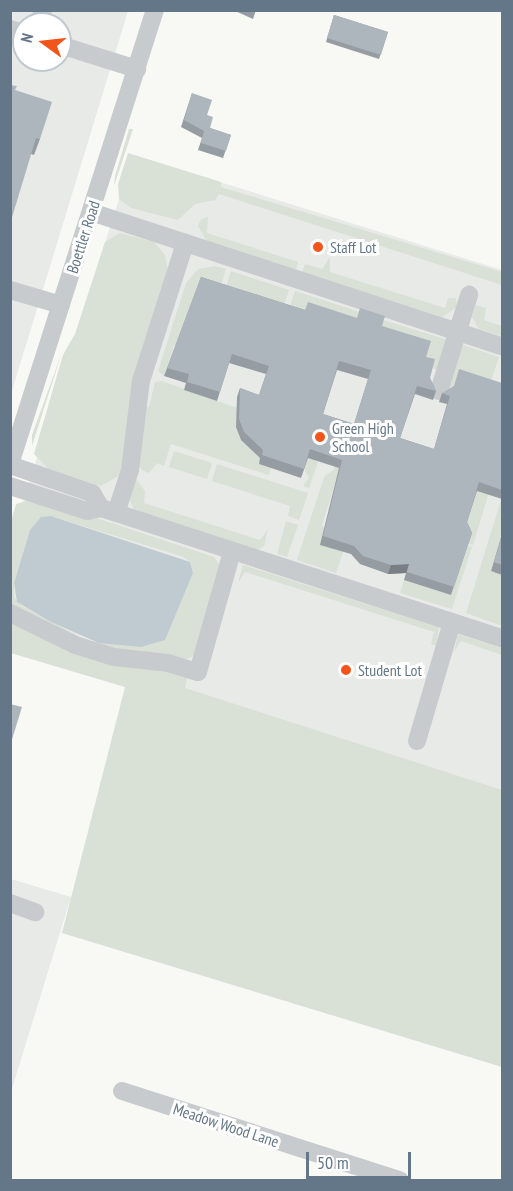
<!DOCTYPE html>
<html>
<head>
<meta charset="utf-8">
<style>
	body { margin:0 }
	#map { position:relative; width:513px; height:1191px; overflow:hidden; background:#f8f8f4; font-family:"PT Sans Narrow",sans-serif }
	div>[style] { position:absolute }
	.built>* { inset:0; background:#e8eae8 }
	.green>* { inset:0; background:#d9e0d5 }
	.water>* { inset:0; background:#c0cbd1 }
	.minor>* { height:18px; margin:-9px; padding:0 9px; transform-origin:9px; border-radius:9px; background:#c7cbce }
	.wall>* { inset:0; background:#959da2 }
	.shaded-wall>* { inset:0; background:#797f84 }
	.building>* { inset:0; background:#adb6bc }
	.dots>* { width:16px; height:16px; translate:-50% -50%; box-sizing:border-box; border:3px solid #fff; border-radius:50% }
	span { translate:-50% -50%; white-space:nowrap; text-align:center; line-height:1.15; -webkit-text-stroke:6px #fff; paint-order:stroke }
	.street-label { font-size:16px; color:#647788 }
	.poi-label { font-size:16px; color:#647788 }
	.left { translate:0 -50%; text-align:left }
	.frame { position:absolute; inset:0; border:12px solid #647788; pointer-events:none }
	.north { position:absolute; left:12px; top:12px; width:60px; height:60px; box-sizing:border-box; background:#fff; border:2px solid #c1c9cf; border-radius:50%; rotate:285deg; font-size:16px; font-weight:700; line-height:24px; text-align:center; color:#647788 }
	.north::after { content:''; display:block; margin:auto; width:21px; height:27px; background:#f3541a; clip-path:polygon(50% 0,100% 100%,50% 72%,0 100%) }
	.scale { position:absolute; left:306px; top:1152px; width:105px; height:27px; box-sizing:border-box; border:3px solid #647788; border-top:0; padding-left:8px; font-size:18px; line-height:21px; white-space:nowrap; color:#647788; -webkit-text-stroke:4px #fff; paint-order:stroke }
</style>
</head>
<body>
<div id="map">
	<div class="built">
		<i style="clip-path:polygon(evenodd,11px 11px,128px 11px,11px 394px,11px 11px,24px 24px,60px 24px,60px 60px,24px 60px,24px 24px)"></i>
		<i style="clip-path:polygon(133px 155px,502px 270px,502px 807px,370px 759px,11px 653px,11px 540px)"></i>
		<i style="clip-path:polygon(11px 879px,71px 897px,11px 1092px)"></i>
	</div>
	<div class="green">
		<i style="clip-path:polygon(129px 129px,133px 129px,114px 186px,115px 176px)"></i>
		<i style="clip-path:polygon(128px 153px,221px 182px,221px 187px,502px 272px,502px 285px,219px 194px,215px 200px,195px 204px,178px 220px,131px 208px,119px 199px,118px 184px)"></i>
		<i style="clip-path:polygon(208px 217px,207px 233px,298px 262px,296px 270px,207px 242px,198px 226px,201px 219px)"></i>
		<i style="clip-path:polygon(120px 233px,154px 242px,165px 255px,168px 273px,133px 382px,123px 463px,118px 476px,101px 486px,49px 470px,34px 454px,63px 355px,75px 334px,105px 242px)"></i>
		<i style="clip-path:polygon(330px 257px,330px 272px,445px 308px,448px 298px,456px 298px,457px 307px,442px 317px,302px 272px,305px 264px,322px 269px)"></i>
		<i style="clip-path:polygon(215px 266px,226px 269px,219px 292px,178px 346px,174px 345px,164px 376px,158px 371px,186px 283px,198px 269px)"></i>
		<i style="clip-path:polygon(231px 271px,289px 290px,282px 312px,224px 294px)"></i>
		<i style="clip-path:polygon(295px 291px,379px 318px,354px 326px,282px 331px)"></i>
		<i style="clip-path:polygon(476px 305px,486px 308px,484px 320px,502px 326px,502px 336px,479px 329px,472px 317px)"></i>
		<i style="clip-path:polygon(383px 320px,448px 340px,438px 371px,379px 334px)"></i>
		<i style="clip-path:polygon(460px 344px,499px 357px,489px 388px,445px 393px)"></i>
		<i style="clip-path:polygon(62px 352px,32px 446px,32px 435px)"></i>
		<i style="clip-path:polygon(162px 381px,237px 408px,236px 427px,241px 440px,271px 468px,269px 475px,171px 444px,164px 466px,157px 463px,149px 473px,142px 470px,138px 465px,144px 407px,149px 407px,155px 382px)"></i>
		<i style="clip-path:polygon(310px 450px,318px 453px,315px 460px,318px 462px,309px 488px,303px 486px,309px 478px,304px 468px)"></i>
		<i style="clip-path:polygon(174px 451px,212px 463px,207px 479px,169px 467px)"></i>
		<i style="clip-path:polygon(338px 459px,342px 461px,322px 525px,343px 552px,336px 573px,297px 560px,324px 477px,334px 469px)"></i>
		<i style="clip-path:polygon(217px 464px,308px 493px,299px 520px,288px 516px,290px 506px,212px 481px)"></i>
		<i style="clip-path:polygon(136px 479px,145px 491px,144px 503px,260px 540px,268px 529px,264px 546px,258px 550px,135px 512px,129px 499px)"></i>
		<i style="clip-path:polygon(478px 485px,490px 489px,473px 545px,460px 541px)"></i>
		<i style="clip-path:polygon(502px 497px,502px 534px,491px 570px,502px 575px,502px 626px,466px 613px)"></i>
		<i style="clip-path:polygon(evenodd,36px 498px,214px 557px,219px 564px,196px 652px,191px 657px,184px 660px,92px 646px,11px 608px,11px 522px,16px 504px,36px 498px,51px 516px,184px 557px,190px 562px,193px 573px,99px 643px,82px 638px,22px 606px,14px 597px,14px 583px,30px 530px,41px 517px,51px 516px)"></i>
		<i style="clip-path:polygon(286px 521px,298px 525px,287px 557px,277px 554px)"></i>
		<i style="clip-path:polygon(468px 546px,472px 547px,452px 609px,400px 593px,404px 580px,451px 595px)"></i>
		<i style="clip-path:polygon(243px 565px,439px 627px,436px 646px,431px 644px,434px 632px,245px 572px,238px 583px)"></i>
		<i style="clip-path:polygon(10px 618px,188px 674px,185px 688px,502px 790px,502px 1067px,62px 933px,125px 687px,11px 653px)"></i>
		<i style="clip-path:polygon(458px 634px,502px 648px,502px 655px,461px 641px,454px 652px)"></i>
	</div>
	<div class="water">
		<i style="clip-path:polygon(51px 516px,190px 562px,193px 573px,165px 640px,141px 647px,99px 643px,51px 622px,17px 602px,14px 583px,30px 530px,41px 517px)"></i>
	</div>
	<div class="minor">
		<i style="left:39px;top:24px;width:15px;rotate:-74deg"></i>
		<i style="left:10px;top:29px;width:15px;rotate:16deg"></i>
		<i style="left:60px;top:45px;width:81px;rotate:17.3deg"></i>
		<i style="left:91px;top:212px;width:432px;rotate:18.1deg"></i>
		<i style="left:10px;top:290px;width:53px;rotate:16.4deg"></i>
		<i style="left:439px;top:391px;width:101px;rotate:-72.6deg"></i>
		<i style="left:10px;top:464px;width:477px;rotate:-72.3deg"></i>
		<i style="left:10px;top:465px;width:87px;rotate:18.9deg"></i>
		<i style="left:92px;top:493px;width:17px;rotate:59deg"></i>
		<i style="left:10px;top:486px;width:81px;rotate:18deg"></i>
		<i style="left:87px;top:511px;width:14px;rotate:-12deg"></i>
		<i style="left:101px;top:508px;width:422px;rotate:18deg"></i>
		<i style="left:116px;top:513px;width:45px;rotate:-72deg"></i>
		<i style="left:130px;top:470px;width:90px;rotate:-83deg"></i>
		<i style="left:141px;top:381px;width:145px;rotate:-72.3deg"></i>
		<i style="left:10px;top:613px;width:72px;rotate:26.2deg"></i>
		<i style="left:75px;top:645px;width:41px;rotate:17.1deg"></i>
		<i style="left:114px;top:657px;width:54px;rotate:6.3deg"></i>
		<i style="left:168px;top:663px;width:31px;rotate:17deg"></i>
		<i style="left:198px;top:672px;width:125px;rotate:-74.2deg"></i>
		<i style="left:417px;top:741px;width:124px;rotate:-73.6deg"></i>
		<i style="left:10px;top:903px;width:27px;rotate:20deg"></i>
		<i style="left:122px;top:1091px;width:292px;rotate:17.8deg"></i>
	</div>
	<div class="wall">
		<i style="clip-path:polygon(233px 10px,256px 10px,253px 19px)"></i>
		<i style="clip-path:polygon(334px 15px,388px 32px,379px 59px,326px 42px)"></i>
		<i style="clip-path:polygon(16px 90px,40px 139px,34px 155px,31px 154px)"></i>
		<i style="clip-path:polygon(192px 93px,207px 115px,210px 128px,231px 135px,223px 158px,198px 150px,202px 138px,181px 127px)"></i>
		<i style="clip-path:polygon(evenodd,201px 277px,305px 310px,382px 326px,426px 357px,430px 378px,436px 391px,433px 400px,415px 394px,400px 438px,434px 449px,447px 404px,439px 402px,442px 393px,502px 383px,502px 499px,477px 491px,467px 522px,472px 533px,451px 595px,404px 580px,406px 573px,388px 574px,360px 564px,351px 554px,320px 545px,339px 468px,308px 458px,301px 478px,259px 464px,260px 458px,241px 440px,236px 427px,237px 397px,240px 388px,259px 395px,266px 374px,229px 363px,217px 401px,184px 390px,186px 383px,164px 376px,201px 277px,337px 370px,368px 379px,354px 424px,323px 414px,337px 370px)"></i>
		<i style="clip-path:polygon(502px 534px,502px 575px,491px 571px)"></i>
	</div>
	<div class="shaded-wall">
		<i style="clip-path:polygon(409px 564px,406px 573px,388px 574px,391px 565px)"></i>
	</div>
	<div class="building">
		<i style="clip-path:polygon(334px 15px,388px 32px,381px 55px,327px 38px)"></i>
		<i style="clip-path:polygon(10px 85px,17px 86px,15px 90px,52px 102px,40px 139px,36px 138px,10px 224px)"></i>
		<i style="clip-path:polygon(192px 93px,212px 100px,207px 115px,213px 117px,210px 128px,231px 135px,226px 151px,201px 143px,204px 131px,184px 120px)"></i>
		<i style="clip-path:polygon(evenodd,201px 277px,305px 310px,308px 302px,357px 318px,360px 308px,385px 316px,382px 326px,431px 341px,426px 357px,435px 359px,430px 378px,436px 391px,417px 386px,400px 438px,434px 449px,450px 396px,442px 393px,454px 386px,459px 369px,502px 383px,502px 490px,479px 482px,467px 522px,472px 533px,454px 587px,407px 572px,409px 564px,391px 565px,363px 556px,354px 546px,323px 536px,342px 460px,310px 449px,304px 469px,262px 455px,263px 450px,244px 432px,239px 419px,240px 388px,259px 395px,269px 366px,232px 354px,220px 392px,187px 382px,189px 374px,167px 368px,201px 277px,339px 361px,371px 370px,354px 424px,323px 414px,339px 361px)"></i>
		<i style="clip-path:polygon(502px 535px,502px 565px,494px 562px)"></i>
		<i style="clip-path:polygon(10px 704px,22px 707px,10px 746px)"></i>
	</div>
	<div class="dots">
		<i style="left:318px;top:247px;background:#f3541a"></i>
		<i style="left:320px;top:437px;background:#f3541a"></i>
		<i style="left:346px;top:670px;background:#f3541a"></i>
	</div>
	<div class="street-label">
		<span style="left:83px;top:237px;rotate:-72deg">Boettler Road</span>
		<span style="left:226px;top:1125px;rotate:18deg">Meadow Wood Lane</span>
	</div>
	<div class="poi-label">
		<span class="left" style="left:330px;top:247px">Staff Lot</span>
		<span class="left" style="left:332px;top:437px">Green High<br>School</span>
		<span class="left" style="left:358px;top:670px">Student Lot</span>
	</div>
	<div class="frame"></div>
	<div class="north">N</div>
	<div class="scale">50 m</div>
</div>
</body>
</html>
